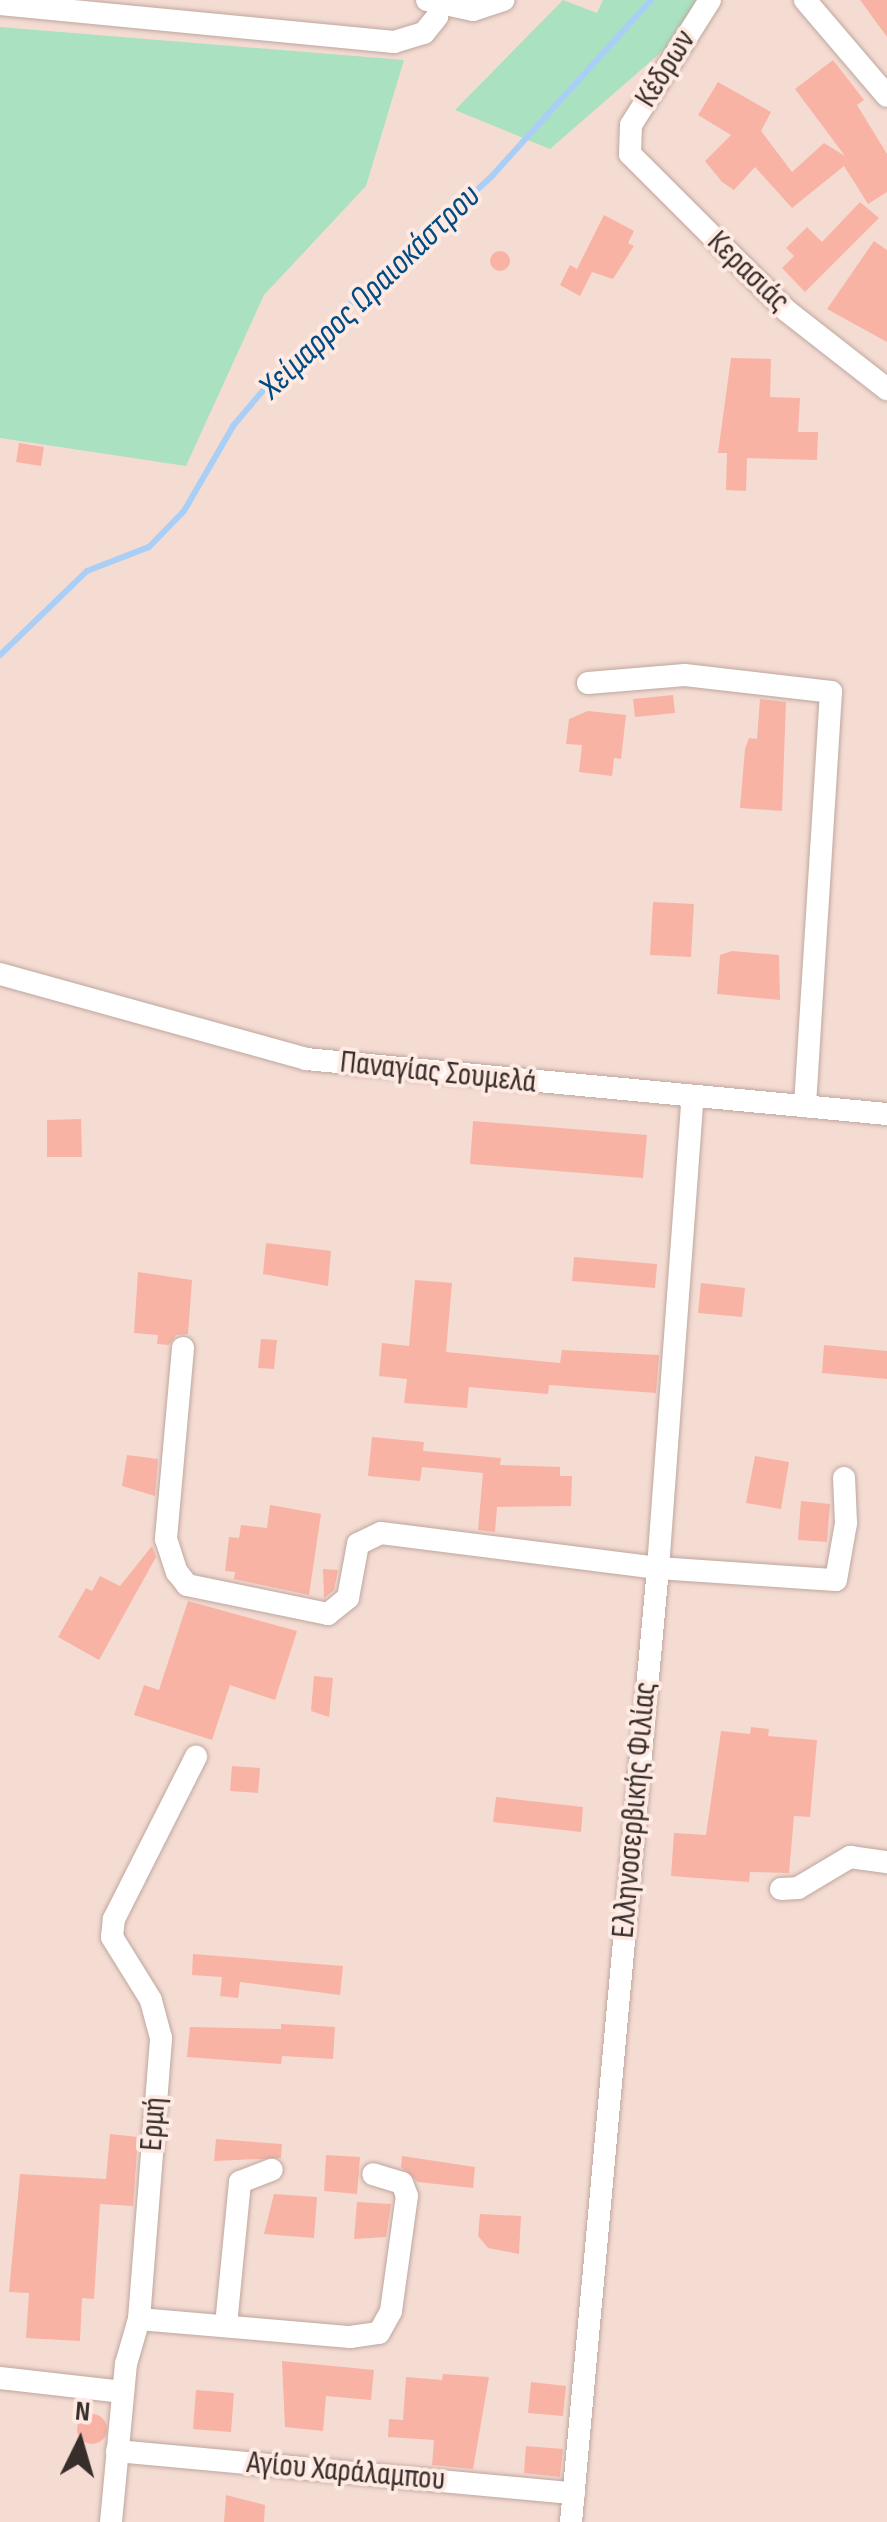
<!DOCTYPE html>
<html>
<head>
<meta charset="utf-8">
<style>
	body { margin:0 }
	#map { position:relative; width:887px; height:2522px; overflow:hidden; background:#f5dcd3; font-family:"Sofia Sans Condensed",sans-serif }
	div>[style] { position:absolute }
	.green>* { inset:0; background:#aae1c1 }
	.stream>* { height:6px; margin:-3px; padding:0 3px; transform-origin:3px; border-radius:3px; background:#aacff6 }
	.building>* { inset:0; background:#f8b3a5 }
	.round { border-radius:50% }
	.roads { filter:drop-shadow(0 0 2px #bea79e) drop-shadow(0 0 2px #bea79e) }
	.street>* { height:22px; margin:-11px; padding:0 11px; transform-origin:11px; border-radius:11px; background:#fff }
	span { translate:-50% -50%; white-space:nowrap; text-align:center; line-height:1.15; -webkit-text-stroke:8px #feeae3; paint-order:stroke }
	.street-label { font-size:32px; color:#372d2a }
	.water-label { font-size:35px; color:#004b83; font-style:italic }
	.north { position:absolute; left:30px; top:2392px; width:100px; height:100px; -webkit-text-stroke:8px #feeae3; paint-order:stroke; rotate:5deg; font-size:28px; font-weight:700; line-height:40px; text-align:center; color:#372d2a }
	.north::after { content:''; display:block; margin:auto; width:35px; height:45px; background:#372d2a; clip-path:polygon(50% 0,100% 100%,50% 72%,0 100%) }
</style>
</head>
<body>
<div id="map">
	<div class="green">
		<i style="clip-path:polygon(563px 0,597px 13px,603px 0,704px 0,681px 35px,550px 149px,455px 110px)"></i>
		<i style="clip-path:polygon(0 27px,404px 60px,366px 186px,264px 295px,186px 466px,0 438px)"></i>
	</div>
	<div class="stream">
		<i style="left:0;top:655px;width:121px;rotate:-44deg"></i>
		<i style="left:87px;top:571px;width:66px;rotate:-21.2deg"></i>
		<i style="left:149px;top:547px;width:50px;rotate:-45.8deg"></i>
		<i style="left:184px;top:511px;width:98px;rotate:-60deg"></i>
		<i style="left:233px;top:426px;width:84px;rotate:-49.8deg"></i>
		<i style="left:287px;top:362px;width:277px;rotate:-42.2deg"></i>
		<i style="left:492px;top:176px;width:237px;rotate:-47.9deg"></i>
	</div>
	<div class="building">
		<i style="clip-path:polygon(860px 0,887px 0,887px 37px)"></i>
		<i style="clip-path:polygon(833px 60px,864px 100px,857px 105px,887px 154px,887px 192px,868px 204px,844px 166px,792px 208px,755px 167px,734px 190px,722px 182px,705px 161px,731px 135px,698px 115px,718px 82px,771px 112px,761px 131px,792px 172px,824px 143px,845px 156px,795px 89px)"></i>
		<i style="clip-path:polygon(860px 202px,879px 218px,805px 292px,782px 268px,794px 256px,786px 248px,807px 227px,822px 242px)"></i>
		<i style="clip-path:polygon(604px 215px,634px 231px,628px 243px,634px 246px,613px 279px,592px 272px,580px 296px,560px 285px,570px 265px,577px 269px)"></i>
		<i style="clip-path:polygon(874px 241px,887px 250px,887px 342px,827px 309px)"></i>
		<i class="round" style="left:490px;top:251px;width:20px;height:20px"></i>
		<i style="clip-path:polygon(731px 358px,771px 359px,770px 397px,800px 398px,798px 432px,818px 432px,817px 460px,747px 458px,746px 491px,726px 490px,727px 453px,718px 453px)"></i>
		<i style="clip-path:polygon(19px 443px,44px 447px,41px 466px,16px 462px)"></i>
		<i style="clip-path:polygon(673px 695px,675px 713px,635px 717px,633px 699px)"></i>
		<i style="clip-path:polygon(760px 699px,786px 702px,782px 811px,740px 808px,745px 749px,749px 738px,757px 739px)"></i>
		<i style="clip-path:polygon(588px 711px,626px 715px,621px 759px,614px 758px,612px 776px,579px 772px,582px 745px,566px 744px,569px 719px)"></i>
		<i style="clip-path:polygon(653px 902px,694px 904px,691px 957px,650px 955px)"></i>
		<i style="clip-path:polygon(732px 951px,779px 955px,780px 1000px,717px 994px,720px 955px)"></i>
		<i style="clip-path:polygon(81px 1119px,82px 1157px,47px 1157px,47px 1120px)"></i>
		<i style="clip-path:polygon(473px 1121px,647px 1135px,643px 1178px,470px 1164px)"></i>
		<i style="clip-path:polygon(266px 1243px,331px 1251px,328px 1286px,263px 1274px)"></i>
		<i style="clip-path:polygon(574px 1257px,657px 1264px,655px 1288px,572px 1281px)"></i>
		<i style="clip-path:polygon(138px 1272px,192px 1280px,188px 1334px,176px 1335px,169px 1345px,157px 1344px,158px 1335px,134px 1333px)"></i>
		<i style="clip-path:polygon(415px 1280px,452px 1283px,446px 1352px,560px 1363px,562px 1350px,659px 1355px,656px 1393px,549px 1385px,548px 1394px,469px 1387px,467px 1408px,404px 1403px,407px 1379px,379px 1376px,382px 1343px,409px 1346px)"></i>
		<i style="clip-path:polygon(701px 1283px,745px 1288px,742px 1317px,698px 1313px)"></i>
		<i style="clip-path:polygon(261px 1339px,277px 1340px,274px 1369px,258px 1368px)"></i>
		<i style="clip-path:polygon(824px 1345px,887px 1351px,887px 1379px,822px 1373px)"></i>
		<i style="clip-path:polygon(372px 1437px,424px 1442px,423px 1451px,501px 1458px,500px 1465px,560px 1467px,560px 1476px,572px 1476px,571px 1506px,497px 1507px,495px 1532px,478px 1530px,483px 1473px,422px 1467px,420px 1481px,368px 1476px)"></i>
		<i style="clip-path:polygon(127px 1455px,158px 1459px,155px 1496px,122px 1486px)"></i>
		<i style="clip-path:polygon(755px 1456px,789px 1462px,781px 1509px,746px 1503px)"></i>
		<i style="clip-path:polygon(801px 1501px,830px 1504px,827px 1542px,798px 1540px)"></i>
		<i style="clip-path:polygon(270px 1505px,321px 1514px,309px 1595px,234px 1579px,235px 1572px,225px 1571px,229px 1537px,239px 1538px,241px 1525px,267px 1528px)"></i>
		<i style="clip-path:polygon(152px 1546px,156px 1557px,99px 1660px,58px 1637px,86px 1588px,92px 1591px,100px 1576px,120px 1586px)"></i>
		<i style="clip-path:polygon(323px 1569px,338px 1570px,334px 1590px,324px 1598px)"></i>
		<i style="clip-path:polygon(188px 1601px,297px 1631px,275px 1700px,230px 1685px,212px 1740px,134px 1715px,144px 1685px,159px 1690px)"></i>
		<i style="clip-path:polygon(314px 1676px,333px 1678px,329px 1717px,311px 1711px)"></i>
		<i style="clip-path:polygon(751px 1727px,769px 1729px,768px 1736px,817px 1740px,810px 1817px,794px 1816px,789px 1873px,750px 1872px,749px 1882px,671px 1876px,674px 1833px,706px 1835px,721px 1731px,750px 1734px)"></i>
		<i style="clip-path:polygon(232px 1766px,260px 1768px,258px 1793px,230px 1791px)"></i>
		<i style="clip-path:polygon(496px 1797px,583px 1807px,581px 1832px,493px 1822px)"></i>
		<i style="clip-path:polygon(193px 1954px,343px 1966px,340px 1995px,240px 1982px,238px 1998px,220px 1996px,222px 1977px,192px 1975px)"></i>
		<i style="clip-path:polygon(281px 2024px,335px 2027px,333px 2059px,282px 2056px,281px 2064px,187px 2057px,190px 2027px,281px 2029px)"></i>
		<i style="clip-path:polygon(110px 2134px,138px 2137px,133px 2206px,100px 2204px,94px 2299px,82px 2298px,80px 2341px,26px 2338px,29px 2293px,9px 2292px,20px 2174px,106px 2179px)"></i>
		<i style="clip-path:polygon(216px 2139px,282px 2144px,281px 2158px,214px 2161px)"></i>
		<i style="clip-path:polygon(326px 2155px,360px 2157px,357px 2194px,324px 2191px)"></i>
		<i style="clip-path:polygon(402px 2156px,475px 2167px,473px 2188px,418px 2182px,401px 2167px)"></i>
		<i style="clip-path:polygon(274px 2194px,317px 2197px,314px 2238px,264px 2234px)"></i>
		<i style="clip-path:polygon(357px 2202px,391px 2204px,386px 2237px,354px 2239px)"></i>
		<i style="clip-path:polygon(480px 2214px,521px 2216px,519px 2254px,488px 2248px,478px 2236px)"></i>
		<i style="clip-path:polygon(282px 2361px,374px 2370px,371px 2400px,326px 2396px,323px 2431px,285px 2427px)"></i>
		<i style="clip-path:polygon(443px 2374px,489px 2377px,473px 2469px,432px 2465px,434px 2440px,388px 2437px,389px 2419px,403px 2420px,406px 2377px,442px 2380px)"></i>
		<i style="clip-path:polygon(531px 2382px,566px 2386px,563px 2416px,528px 2413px)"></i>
		<i style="clip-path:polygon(196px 2390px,234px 2393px,231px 2432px,193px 2429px)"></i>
		<i class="round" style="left:77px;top:2414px;width:30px;height:30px"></i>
		<i style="clip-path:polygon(526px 2446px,563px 2449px,560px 2477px,524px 2473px)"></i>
		<i style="clip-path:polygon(226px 2495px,265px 2505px,264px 2522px,224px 2522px)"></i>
	</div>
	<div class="roads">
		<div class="street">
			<i style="left:427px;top:0;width:47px;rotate:12.3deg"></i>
			<i style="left:473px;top:10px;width:32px;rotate:-18deg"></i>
			<i style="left:710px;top:0;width:148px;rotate:122.3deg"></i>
			<i style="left:631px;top:125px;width:29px;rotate:92deg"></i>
			<i style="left:630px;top:154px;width:222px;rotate:45deg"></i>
			<i style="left:787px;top:311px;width:127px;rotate:38deg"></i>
			<i style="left:805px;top:0;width:126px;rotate:49.5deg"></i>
			<i style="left:0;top:4px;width:396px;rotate:5.5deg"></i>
			<i style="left:394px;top:42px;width:31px;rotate:-17deg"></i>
			<i style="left:424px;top:33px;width:21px;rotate:-51deg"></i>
			<i style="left:588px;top:683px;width:97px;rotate:-4.7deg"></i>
			<i style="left:685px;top:675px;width:147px;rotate:6.6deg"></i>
			<i style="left:831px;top:692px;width:415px;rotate:93.6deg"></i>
			<i style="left:0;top:974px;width:318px;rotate:15.5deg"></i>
			<i style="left:306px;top:1059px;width:584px;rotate:5.41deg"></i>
			<i style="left:183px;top:1348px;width:192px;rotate:95.1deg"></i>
			<i style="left:166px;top:1539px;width:35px;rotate:72deg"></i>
			<i style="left:177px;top:1572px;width:16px;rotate:52deg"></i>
			<i style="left:187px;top:1585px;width:144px;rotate:11.6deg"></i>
			<i style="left:328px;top:1614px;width:26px;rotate:-39deg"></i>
			<i style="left:348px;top:1598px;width:55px;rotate:-79.5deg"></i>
			<i style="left:358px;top:1544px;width:25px;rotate:-26deg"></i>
			<i style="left:381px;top:1533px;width:279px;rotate:7.2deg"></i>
			<i style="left:658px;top:1568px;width:178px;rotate:3.9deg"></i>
			<i style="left:836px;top:1580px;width:58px;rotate:-80deg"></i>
			<i style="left:846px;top:1523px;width:45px;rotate:-92.5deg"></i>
			<i style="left:781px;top:1889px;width:17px;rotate:-3deg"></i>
			<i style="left:798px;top:1888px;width:61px;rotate:-30.8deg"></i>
			<i style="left:850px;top:1857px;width:37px;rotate:8deg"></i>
			<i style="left:139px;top:2319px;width:212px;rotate:4.9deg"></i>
			<i style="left:350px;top:2337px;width:29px;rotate:-8deg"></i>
			<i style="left:379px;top:2333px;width:25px;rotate:-61deg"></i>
			<i style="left:391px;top:2311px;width:116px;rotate:-82.1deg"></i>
			<i style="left:407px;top:2196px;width:14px;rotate:-111deg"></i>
			<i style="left:402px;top:2183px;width:30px;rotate:-163deg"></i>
			<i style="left:226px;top:2325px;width:144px;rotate:-84.4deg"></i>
			<i style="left:240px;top:2182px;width:34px;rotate:-21deg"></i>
			<i style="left:0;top:2378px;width:124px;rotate:6.5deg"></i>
			<i style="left:117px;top:2451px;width:459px;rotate:5.3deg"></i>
			<i style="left:111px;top:2522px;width:159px;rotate:-84.6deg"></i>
			<i style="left:126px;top:2364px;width:47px;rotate:-73.9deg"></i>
			<i style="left:139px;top:2319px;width:282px;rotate:-85.5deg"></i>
			<i style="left:161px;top:2038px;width:39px;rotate:-105deg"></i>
			<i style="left:151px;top:2000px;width:74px;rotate:-121.8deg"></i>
			<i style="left:112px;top:1937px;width:18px;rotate:-84deg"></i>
			<i style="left:114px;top:1919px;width:182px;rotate:-63.2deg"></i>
			<i style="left:571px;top:2522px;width:958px;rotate:-84.79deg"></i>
			<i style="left:658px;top:1568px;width:472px;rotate:-85.8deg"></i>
		</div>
	</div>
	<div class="street-label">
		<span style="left:666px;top:69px;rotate:-58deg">Κέδρων</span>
		<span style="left:748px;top:272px;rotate:44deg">Κερασιάς</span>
		<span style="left:438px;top:1073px;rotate:6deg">Παναγίας Σουμελά</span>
		<span style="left:635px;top:1810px;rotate:-85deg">Ελληνοσερβικής Φιλίας</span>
		<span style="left:154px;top:2124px;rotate:-86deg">Ερμή</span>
		<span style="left:346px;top:2472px;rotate:5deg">Αγίου Χαράλαμπου</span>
	</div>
	<div class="water-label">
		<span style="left:370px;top:292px;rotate:-44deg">Χείμαρρος Ωραιοκάστρου</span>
	</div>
	<div class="north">N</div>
</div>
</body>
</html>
